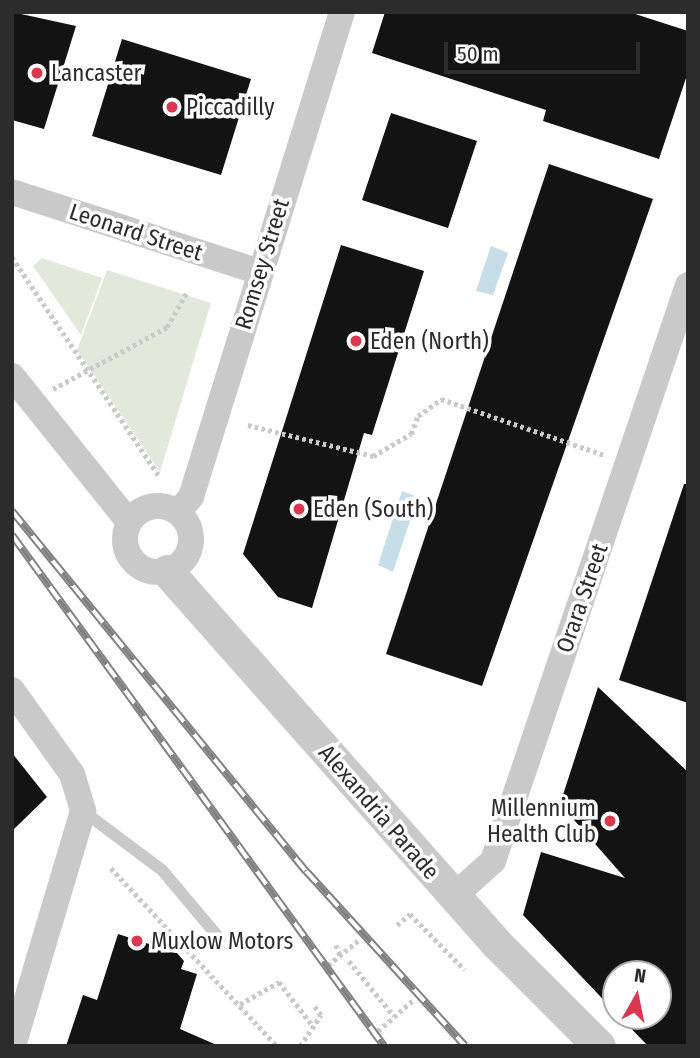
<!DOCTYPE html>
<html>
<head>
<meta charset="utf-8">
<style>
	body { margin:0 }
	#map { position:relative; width:700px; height:1058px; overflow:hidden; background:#fff; font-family:"Fira Sans Condensed",sans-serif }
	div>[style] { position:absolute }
	.green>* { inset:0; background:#e3e9da }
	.water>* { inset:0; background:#c7dee8 }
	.building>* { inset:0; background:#131313 }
	.path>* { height:4.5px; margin-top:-2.25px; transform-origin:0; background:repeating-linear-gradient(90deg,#c9c9c9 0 3.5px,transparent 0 7px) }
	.service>* { height:12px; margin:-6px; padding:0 6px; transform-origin:6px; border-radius:6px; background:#c9c9c9 }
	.minor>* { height:26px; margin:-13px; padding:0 13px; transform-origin:13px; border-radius:13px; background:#c9c9c9 }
	.minor>.ring { margin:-13px; padding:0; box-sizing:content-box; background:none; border:26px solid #c9c9c9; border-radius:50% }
	.tertiary>* { height:33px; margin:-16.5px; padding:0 16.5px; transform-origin:16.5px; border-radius:16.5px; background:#c9c9c9 }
	.rail>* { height:8px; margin-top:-4px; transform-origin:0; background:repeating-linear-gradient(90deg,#fff 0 16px,#818181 0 32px); box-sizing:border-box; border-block:2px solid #818181 }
	.dots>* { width:19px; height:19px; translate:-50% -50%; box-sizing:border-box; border:4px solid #fff; border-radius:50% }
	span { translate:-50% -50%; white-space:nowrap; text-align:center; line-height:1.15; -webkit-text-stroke:7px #fff; paint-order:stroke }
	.poi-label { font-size:23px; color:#2c2c2c }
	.left { translate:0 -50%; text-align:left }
	.right { translate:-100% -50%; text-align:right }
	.street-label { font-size:23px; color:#2c2c2c }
	.frame { position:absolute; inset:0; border:14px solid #2c2c2c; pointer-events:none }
	.north { position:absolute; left:602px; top:960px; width:70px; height:70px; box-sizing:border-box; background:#fff; border:2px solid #ababab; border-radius:50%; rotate:9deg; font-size:19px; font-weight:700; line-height:28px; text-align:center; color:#2c2c2c }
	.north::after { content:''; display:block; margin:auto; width:24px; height:32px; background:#d93850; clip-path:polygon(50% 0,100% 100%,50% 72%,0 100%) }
	.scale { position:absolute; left:444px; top:42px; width:196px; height:32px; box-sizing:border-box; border:4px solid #2c2c2c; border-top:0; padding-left:9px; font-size:21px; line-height:24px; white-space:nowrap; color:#2c2c2c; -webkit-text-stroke:5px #fff; paint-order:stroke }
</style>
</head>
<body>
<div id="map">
	<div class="green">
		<i style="clip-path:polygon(42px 258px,102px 278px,81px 335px,33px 266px)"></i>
		<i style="clip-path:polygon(107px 270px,211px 303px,160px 472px,77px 350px)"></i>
	</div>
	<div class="water">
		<i style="clip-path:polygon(491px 246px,508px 253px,493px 295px,476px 291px)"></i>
		<i style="clip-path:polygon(402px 491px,418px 497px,393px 572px,378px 565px)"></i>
	</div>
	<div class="building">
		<i style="clip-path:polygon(12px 12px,76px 26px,44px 129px,12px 120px)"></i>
		<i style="clip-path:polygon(385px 12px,629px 12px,688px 31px,688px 72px,659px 159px,543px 121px,546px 110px,372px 53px)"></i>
		<i style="clip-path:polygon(122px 39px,251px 79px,221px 175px,92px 136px)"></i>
		<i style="clip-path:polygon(391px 113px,477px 141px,448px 228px,362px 200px)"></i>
		<i style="clip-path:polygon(549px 164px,653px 199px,482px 686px,386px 654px)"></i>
		<i style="clip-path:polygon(341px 245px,424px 271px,372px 435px,364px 433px,312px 608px,278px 597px,243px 554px)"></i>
		<i style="clip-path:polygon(684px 484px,688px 484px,688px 703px,619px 680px)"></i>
		<i style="clip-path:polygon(598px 687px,688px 772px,688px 1046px,648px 1046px,619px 1016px,658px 1016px,658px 974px,616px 974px,616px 1013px,523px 915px,541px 852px,625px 878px,560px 804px)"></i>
		<i style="clip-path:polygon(12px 753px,47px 797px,12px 831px)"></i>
		<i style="clip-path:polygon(118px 934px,177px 953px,184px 961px,181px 969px,197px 974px,180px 1029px,219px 1046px,66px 1046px,83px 995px,97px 1000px)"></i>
	</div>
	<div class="path">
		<i style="left:12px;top:257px;width:264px;rotate:56.1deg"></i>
		<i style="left:53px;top:389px;width:130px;rotate:-28.5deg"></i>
		<i style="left:167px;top:327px;width:40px;rotate:-60.3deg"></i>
		<i style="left:248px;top:425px;width:129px;rotate:13.9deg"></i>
		<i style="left:373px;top:456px;width:44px;rotate:-30.1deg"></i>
		<i style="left:411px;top:434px;width:19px;rotate:-69deg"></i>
		<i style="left:418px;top:416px;width:29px;rotate:-36deg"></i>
		<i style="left:441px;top:399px;width:173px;rotate:18.9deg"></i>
		<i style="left:111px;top:868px;width:243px;rotate:47deg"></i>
		<i style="left:397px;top:925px;width:17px;rotate:-40deg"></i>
		<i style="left:410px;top:914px;width:78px;rotate:45.5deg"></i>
		<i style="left:336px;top:945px;width:11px;rotate:68deg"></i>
		<i style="left:349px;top:961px;width:71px;rotate:50.7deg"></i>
		<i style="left:328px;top:965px;width:40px;rotate:-39deg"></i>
		<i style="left:240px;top:1004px;width:45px;rotate:-29.4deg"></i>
		<i style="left:279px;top:982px;width:56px;rotate:52.3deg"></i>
		<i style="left:378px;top:1031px;width:47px;rotate:-41.5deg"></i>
		<i style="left:300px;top:1046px;width:37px;rotate:-56deg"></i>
		<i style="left:321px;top:1015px;width:11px;rotate:-128deg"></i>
	</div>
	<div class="service">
		<i style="left:83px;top:811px;width:99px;rotate:36.8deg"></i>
		<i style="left:162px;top:870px;width:90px;rotate:50deg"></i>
	</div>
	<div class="minor">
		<i style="left:12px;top:192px;width:260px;rotate:17.9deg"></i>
		<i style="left:12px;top:376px;width:187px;rotate:51.3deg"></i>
		<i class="ring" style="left:125px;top:506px;width:40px;height:40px"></i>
		<i style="left:178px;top:512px;width:20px;rotate:-49deg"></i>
		<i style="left:191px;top:497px;width:508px;rotate:-72.71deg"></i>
		<i style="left:12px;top:690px;width:103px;rotate:54.5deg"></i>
		<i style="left:72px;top:774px;width:39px;rotate:73deg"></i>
		<i style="left:83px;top:811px;width:245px;rotate:106.6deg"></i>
		<i style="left:454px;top:896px;width:52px;rotate:-41.9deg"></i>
		<i style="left:493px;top:861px;width:608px;rotate:-71.3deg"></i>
	</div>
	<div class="tertiary">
		<i style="left:167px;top:571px;width:495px;rotate:48.5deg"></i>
		<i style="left:495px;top:942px;width:147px;rotate:45deg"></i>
	</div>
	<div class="rail">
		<i style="left:12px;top:511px;width:465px;rotate:50.8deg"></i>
		<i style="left:306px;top:871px;width:236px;rotate:47.7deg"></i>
		<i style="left:12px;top:535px;width:632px;rotate:53.95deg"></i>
	</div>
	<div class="dots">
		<i style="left:37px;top:73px;background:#d93850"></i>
		<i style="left:172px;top:107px;background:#d93850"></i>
		<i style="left:356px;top:341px;background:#d93850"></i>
		<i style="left:299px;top:509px;background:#d93850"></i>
		<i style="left:610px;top:821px;background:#d93850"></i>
		<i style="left:137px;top:941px;background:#d93850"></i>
	</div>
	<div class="poi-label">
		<span class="left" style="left:51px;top:73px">Lancaster</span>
		<span class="left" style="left:186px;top:107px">Piccadilly</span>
		<span class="left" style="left:370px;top:341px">Eden (North)</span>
		<span class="left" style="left:313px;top:509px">Eden (South)</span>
		<span class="right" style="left:596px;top:821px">Millennium<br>Health Club</span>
		<span class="left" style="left:151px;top:941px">Muxlow Motors</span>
	</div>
	<div class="street-label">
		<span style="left:136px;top:232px;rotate:18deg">Leonard Street</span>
		<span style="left:262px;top:264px;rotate:-73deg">Romsey Street</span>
		<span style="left:582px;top:598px;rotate:-71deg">Orara Street</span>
		<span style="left:379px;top:812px;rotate:49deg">Alexandria Parade</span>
	</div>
	<div class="frame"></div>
	<div class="north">N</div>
	<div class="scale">50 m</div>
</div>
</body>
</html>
